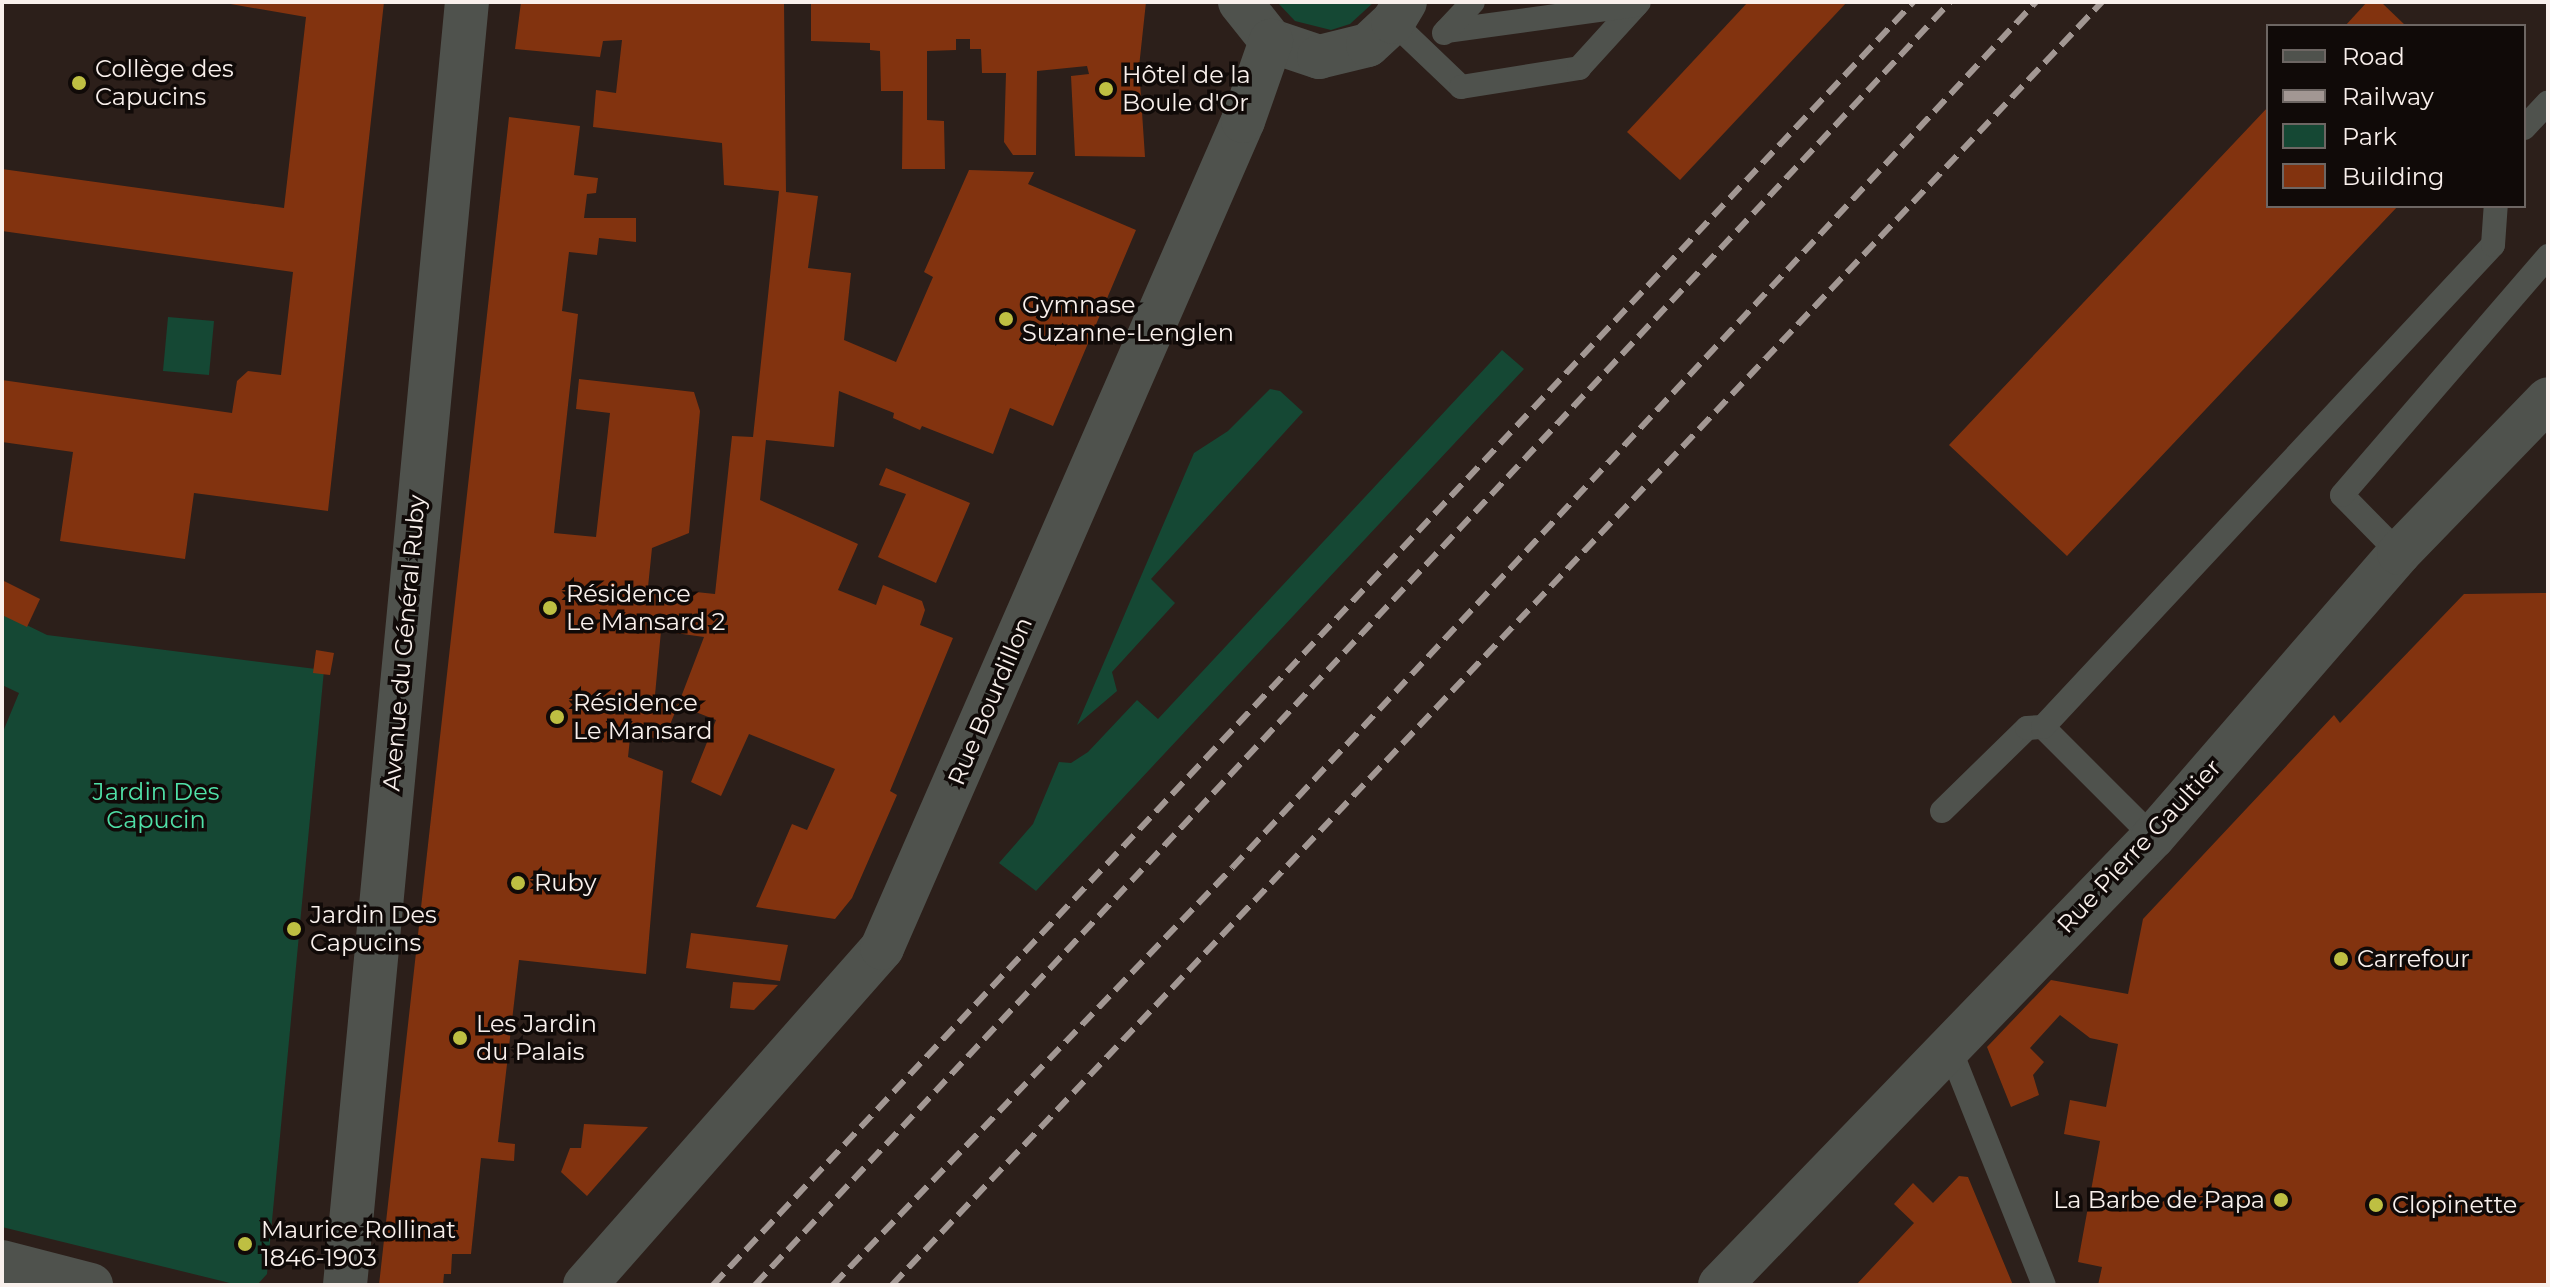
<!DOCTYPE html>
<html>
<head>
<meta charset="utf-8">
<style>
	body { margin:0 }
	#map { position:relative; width:2550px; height:1287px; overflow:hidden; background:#2c1f1a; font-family:Montserrat,sans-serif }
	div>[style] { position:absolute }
	.green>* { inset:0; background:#154834 }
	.building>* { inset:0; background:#82330f }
	.service>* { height:24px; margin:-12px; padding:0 12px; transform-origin:12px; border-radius:12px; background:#4f524d }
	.minor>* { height:44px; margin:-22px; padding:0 22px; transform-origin:22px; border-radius:22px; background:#4f524d }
	.rail>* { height:6px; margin-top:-3px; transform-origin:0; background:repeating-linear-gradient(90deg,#a29793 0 16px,transparent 0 24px) }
	.dots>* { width:22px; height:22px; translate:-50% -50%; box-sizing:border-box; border:4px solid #100a08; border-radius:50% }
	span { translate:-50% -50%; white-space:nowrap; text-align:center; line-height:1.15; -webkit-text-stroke:7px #100a08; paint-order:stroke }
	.poi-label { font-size:24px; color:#f9f0ec }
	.left { translate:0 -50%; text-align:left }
	.right { translate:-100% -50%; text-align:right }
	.street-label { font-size:24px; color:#f9f0ec }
	.park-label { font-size:24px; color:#50e1a8 }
	.frame { position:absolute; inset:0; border:4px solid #f9f0ec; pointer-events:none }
	.legend { position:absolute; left:2266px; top:24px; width:260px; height:184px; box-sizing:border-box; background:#100a08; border:2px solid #6d6663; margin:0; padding:10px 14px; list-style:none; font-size:24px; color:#f9f0ec }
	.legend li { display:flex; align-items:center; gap:16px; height:40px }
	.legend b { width:40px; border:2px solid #6d6663 }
</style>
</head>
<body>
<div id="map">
	<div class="green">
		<i style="clip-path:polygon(1277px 2px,1374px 2px,1350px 24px,1331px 30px,1295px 21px)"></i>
		<i style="clip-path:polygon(168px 317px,214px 321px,209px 375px,163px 371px)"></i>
		<i style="clip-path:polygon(1502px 350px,1524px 369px,1036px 891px,999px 863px,1033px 824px,1059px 762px,1071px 763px,1088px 752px,1137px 700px,1158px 719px)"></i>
		<i style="clip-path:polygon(1270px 389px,1280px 391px,1303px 412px,1151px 579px,1175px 603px,1112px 672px,1117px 691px,1077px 725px,1194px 453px,1228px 431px)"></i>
		<i style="clip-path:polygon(2px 613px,47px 635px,324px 670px,267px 1274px,257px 1285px,238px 1285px,2px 1227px,2px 734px,19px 693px,2px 685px)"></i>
	</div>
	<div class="building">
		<i style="clip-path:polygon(219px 2px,384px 2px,328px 511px,194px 493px,185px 559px,60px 541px,73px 452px,2px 442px,2px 380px,232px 413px,237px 381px,248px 371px,281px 375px,293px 272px,2px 231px,2px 169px,284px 208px,306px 17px)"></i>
		<i style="clip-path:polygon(521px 2px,784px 2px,786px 192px,818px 196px,808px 268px,851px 273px,844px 340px,896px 362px,933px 277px,924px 272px,969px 170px,1034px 172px,1028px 184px,1136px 230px,1053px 426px,1010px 408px,993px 454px,922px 426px,920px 430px,893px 418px,894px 413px,839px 391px,834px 447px,766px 440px,760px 500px,858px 544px,838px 590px,876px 605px,883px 585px,922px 601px,925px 610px,920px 625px,953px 638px,890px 791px,897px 795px,852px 898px,835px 919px,756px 907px,792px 824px,807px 830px,835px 769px,749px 734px,721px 796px,691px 782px,716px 720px,678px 705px,704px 637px,661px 631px,655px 695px,678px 705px,663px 742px,631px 729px,628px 757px,663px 771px,646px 974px,519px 960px,498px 1142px,515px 1144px,514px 1161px,481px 1158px,471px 1254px,452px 1254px,451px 1274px,444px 1274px,443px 1285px,379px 1285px,509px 117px,580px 126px,574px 175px,598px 178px,596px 193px,587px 194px,584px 218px,636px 218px,636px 242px,599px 238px,597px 255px,569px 252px,562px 311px,578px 314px,554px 533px,596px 537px,610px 413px,576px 409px,579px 379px,694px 392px,700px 411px,689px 533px,652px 548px,648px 587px,715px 594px,732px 436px,753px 437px,759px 381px,779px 191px,724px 185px,722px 143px,593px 127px,596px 90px,616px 93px,622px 40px,603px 41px,600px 57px,515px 49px)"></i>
		<i style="clip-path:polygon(811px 2px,1146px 2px,1139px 67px,1145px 157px,1075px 156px,1071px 76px,1089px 74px,1087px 66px,1037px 71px,1036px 155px,1013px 155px,1004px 142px,1006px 73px,982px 73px,981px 49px,970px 49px,970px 39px,956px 39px,956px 50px,927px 51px,927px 120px,944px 121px,945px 169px,902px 169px,903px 91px,881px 91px,880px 51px,870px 50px,870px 43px,811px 41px)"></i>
		<i style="clip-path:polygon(1748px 2px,1847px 2px,1680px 180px,1627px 132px)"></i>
		<i style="clip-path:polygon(2367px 2px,2381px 2px,2406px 26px,2345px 26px)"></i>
		<i style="clip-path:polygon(2268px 107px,2268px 206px,2398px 206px,2067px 556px,1949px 445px)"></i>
		<i style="clip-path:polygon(886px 468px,970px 503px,936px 583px,878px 557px,906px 494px,879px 485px)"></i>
		<i style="clip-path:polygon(2px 580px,40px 599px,27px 627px,2px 615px)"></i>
		<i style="clip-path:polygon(2548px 593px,2548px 1285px,2098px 1285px,2102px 1267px,2078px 1262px,2100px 1141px,2064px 1134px,2070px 1100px,2106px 1107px,2118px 1044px,2090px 1038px,2060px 1015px,2030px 1048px,2044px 1062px,2033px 1075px,2039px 1095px,2011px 1107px,1987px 1047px,2051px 980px,2128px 994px,2143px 919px,2334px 715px,2340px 723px,2464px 594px)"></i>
		<i style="clip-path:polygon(316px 650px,334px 653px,330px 675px,313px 673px)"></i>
		<i style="clip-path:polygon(691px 933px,788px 945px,780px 981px,686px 968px)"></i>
		<i style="clip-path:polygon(733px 982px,778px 985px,754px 1010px,730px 1008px)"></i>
		<i style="clip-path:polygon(584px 1124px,648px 1127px,587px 1196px,561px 1172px,570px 1148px,581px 1148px)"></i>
		<i style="clip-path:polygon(1959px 1176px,1968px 1177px,2013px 1285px,1856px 1285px,1914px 1223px,1894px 1204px,1913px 1183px,1933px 1203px)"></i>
	</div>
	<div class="service">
		<i style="left:1393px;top:22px;width:94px;rotate:43.7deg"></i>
		<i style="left:1461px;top:87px;width:120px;rotate:-9.1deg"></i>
		<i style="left:1579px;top:68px;width:89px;rotate:-47.7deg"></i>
		<i style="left:1446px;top:31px;width:192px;rotate:-7.8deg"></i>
		<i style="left:1444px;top:33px;width:42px;rotate:-46.9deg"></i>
		<i style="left:2524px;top:128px;width:35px;rotate:-47deg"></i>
		<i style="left:2399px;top:553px;width:81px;rotate:-134.5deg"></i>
		<i style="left:2342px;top:495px;width:316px;rotate:-49.2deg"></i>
		<i style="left:2043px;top:727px;width:156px;rotate:45deg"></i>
		<i style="left:1942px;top:811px;width:119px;rotate:-44.3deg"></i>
		<i style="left:2027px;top:728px;width:16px;rotate:-4deg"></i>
		<i style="left:2043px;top:727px;width:659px;rotate:-46.97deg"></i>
		<i style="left:2493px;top:245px;width:39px;rotate:-86deg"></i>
		<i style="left:1948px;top:1044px;width:259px;rotate:68.3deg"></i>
	</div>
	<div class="minor">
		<i style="left:1240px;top:2px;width:50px;rotate:51.5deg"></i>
		<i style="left:1271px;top:41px;width:51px;rotate:18.4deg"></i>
		<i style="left:1319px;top:57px;width:50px;rotate:-13.8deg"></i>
		<i style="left:1368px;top:45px;width:34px;rotate:-43deg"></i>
		<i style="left:1393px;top:22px;width:23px;rotate:-59deg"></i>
		<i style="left:2px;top:1262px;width:92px;rotate:14.5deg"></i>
		<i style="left:345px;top:1285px;width:1289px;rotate:-84.57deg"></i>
		<i style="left:585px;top:1285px;width:449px;rotate:-48.6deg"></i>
		<i style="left:882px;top:948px;width:902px;rotate:-66.42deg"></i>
		<i style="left:1243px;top:121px;width:85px;rotate:-70.7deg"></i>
		<i style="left:1720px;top:1285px;width:623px;rotate:-45.98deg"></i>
		<i style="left:2153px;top:837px;width:376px;rotate:-49.1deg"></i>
		<i style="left:2399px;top:553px;width:214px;rotate:-45.9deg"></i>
	</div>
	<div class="rail">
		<i style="left:713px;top:1285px;width:1757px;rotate:-46.91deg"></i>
		<i style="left:755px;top:1285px;width:1753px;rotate:-47.03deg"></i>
		<i style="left:833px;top:1285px;width:577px;rotate:-46.26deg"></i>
		<i style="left:1232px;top:868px;width:1182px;rotate:-47.13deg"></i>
		<i style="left:892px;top:1285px;width:1764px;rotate:-46.68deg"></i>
	</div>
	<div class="dots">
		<i style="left:79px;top:83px;background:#bebf42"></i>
		<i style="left:1106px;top:89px;background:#bebf42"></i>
		<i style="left:1006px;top:319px;background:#bebf42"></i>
		<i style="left:550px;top:608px;background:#bebf42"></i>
		<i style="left:557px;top:717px;background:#bebf42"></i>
		<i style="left:518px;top:883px;background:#bebf42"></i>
		<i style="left:294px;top:929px;background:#bebf42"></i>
		<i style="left:2341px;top:959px;background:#bebf42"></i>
		<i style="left:460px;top:1038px;background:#bebf42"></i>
		<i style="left:2281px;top:1200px;background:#bebf42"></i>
		<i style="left:2376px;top:1205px;background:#bebf42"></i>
		<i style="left:245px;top:1244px;background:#bebf42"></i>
	</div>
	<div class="poi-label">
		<span class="left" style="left:95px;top:83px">Collège des<br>Capucins</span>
		<span class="left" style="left:1122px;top:89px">Hôtel de la<br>Boule d'Or</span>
		<span class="left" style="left:1022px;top:319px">Gymnase<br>Suzanne-Lenglen</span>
		<span class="left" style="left:566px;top:608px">Résidence<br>Le Mansard 2</span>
		<span class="left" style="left:573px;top:717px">Résidence<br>Le Mansard</span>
		<span class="left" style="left:534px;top:883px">Ruby</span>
		<span class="left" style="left:310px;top:929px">Jardin Des<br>Capucins</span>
		<span class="left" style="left:2357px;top:959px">Carrefour</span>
		<span class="left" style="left:476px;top:1038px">Les Jardin<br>du Palais</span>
		<span class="right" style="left:2265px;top:1200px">La Barbe de Papa</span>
		<span class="left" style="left:2392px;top:1205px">Clopinette</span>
		<span class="left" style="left:261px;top:1244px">Maurice Rollinat<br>1846-1903</span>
	</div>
	<div class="street-label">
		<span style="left:404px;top:643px;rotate:-85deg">Avenue du Général Ruby</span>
		<span style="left:990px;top:701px;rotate:-67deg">Rue Bourdillon</span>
		<span style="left:2139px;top:846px;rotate:-47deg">Rue Pierre Gaultier</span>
	</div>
	<div class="park-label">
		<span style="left:156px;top:806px">Jardin Des<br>Capucin</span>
	</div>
	<div class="frame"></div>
	<ul class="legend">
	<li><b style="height:10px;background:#4f524d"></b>Road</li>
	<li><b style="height:10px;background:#a29793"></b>Railway</li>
	<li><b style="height:22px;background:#154834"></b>Park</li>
	<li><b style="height:22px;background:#82330f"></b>Building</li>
	</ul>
</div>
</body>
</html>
